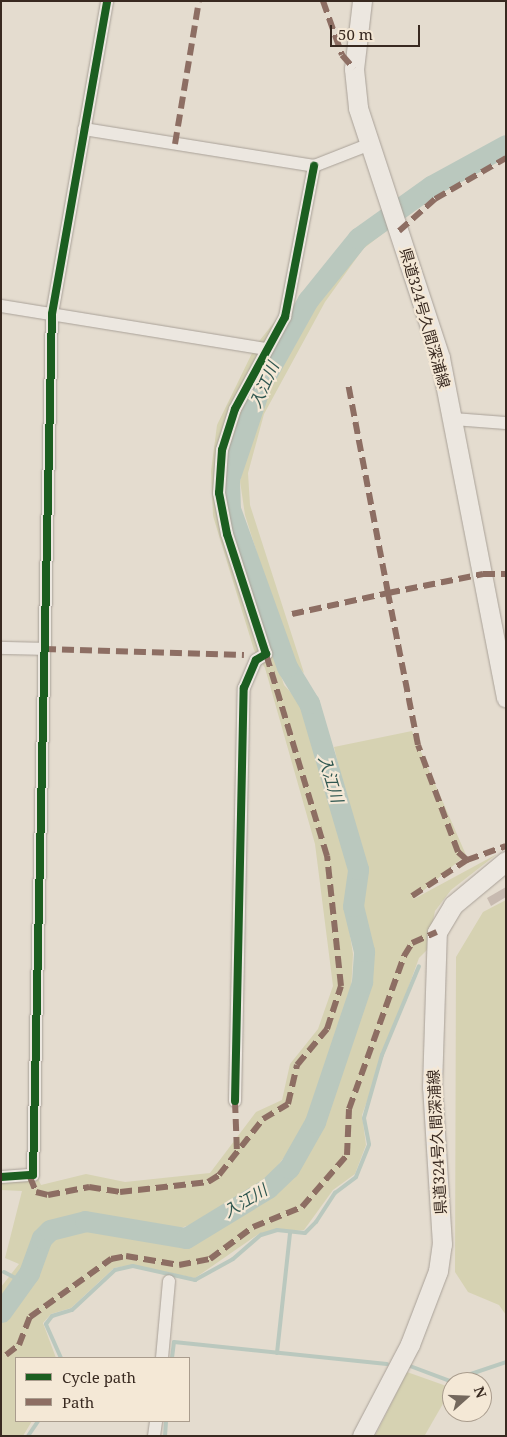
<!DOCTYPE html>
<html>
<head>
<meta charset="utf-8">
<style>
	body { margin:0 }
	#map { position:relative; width:507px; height:1437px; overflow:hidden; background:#e4dccf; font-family:"Noto Serif","Noto Sans JP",serif }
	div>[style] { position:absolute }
	.green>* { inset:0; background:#d6d2b2 }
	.stream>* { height:4px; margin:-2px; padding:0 2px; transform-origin:2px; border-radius:2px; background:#bac8be }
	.river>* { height:21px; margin:-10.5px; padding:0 10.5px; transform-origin:10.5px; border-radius:10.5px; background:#bac8be }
	.building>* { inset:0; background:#c7bab0 }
	.roads { filter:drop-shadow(0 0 1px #a9a198) drop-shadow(0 0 1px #a9a198) }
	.minor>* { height:12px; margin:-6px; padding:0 6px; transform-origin:6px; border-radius:6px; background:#ece7e0 }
	.secondary>* { height:19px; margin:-9.5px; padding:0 9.5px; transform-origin:9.5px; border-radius:9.5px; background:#ece7e0 }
	.quiet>* { height:6px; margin-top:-3px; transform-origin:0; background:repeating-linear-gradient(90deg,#8d6e63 0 12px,transparent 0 18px) }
	.cycleway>* { height:8px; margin:-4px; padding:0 4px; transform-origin:4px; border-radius:4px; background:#1b5e20 }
	span { translate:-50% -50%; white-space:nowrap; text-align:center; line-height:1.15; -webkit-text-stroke:4.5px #f4e8d6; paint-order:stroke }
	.street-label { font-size:15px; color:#382920 }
	.water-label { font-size:16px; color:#305750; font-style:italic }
	.frame { position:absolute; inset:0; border:2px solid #382920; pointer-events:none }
	.legend { position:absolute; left:15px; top:1357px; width:175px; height:65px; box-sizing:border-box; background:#f4e8d6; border:1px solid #a99c8d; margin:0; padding:6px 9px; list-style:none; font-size:15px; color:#382920 }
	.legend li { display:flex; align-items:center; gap:10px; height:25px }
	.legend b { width:25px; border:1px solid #a99c8d }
	.north { position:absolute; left:442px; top:1372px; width:50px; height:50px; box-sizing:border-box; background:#f4e8d6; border:1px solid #a99c8d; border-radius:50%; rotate:70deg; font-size:14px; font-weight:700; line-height:20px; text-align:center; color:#382920 }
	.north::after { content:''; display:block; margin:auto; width:18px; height:22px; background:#74685d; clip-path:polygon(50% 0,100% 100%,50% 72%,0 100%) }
	.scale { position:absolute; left:330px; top:25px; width:90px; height:22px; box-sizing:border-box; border:2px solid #382920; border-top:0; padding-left:6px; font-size:15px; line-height:18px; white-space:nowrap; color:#382920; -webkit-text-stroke:4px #f4e8d6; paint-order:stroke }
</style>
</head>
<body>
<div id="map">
	<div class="green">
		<i style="clip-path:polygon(390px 228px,363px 249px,325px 302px,264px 414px,248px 473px,250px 505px,304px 673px,291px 661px,245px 515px,240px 481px,257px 414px,313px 306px,360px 243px)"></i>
		<i style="clip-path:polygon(280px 315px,243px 407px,226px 477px,227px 510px,284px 685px,306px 709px,343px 827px,353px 881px,345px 904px,353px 954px,351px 992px,340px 1036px,305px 1130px,269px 1177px,198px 1222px,175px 1230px,78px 1216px,38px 1232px,23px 1271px,1px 1302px,1px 1287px,19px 1264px,5px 1258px,22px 1191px,1px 1190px,1px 1171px,35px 1172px,41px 1185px,86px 1174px,125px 1182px,210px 1173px,256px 1112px,282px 1100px,290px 1064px,318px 1029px,333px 986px,315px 844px,265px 668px,254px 650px,213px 516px,211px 471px,217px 425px,256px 345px)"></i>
		<i style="clip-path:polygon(412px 731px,466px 855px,412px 900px,497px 854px,451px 890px,435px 911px,427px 950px,419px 958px,362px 1115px,366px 1145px,355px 1174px,333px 1190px,304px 1230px,260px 1233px,195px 1278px,132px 1265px,114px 1268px,71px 1308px,51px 1314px,43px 1323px,56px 1358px,16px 1358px,16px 1421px,32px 1421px,23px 1436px,1px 1436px,1px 1321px,32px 1285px,47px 1243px,73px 1228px,177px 1245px,202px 1236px,277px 1188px,314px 1144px,372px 974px,362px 926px,365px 877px,334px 747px)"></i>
		<i style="clip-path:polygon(506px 900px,506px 1315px,499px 1305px,468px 1292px,455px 1272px,456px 957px,483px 912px)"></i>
		<i style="clip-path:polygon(407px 1372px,452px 1388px,425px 1435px,375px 1436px)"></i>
	</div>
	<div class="stream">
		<i style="left:4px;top:1272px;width:21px;rotate:28deg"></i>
		<i style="left:277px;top:1353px;width:121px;rotate:-83.8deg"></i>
		<i style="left:61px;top:1358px;width:37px;rotate:-114deg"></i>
		<i style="left:46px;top:1324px;width:10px;rotate:-53deg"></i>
		<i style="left:52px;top:1316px;width:21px;rotate:-17deg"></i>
		<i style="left:72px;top:1310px;width:59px;rotate:-42.9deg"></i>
		<i style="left:115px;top:1270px;width:18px;rotate:-13deg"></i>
		<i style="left:133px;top:1266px;width:64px;rotate:12.7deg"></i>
		<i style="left:195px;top:1280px;width:43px;rotate:-28.9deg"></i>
		<i style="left:233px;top:1259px;width:37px;rotate:-41deg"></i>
		<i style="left:261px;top:1235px;width:17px;rotate:-17deg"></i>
		<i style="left:277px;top:1230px;width:28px;rotate:6deg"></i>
		<i style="left:305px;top:1233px;width:16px;rotate:-45deg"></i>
		<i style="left:316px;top:1222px;width:35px;rotate:-57deg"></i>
		<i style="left:335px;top:1193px;width:26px;rotate:-37deg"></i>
		<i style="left:356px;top:1177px;width:35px;rotate:-68deg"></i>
		<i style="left:369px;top:1144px;width:26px;rotate:-101deg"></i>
		<i style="left:364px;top:1118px;width:66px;rotate:-74.1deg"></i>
		<i style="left:382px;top:1055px;width:96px;rotate:-67.4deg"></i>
		<i style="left:172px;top:1358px;width:16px;rotate:-83deg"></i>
		<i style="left:174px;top:1342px;width:214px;rotate:5.9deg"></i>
		<i style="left:410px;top:1366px;width:43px;rotate:20.6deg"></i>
		<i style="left:450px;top:1381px;width:59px;rotate:-18.7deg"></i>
		<i style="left:28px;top:1436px;width:18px;rotate:-56deg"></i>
		<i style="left:165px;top:1436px;width:15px;rotate:-86deg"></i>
	</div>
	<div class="river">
		<i style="left:1px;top:1312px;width:48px;rotate:-54.3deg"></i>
		<i style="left:29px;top:1273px;width:37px;rotate:-70deg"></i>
		<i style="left:42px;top:1238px;width:11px;rotate:-45deg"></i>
		<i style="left:50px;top:1230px;width:36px;rotate:-14deg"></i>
		<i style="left:85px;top:1221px;width:102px;rotate:9.6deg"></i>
		<i style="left:186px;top:1238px;width:96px;rotate:-31.4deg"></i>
		<i style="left:268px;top:1188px;width:29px;rotate:-44deg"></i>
		<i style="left:289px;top:1168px;width:53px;rotate:-60.5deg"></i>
		<i style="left:315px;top:1122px;width:148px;rotate:-71.4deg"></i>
		<i style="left:362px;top:982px;width:31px;rotate:-86deg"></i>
		<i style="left:364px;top:951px;width:46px;rotate:-103.7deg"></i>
		<i style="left:353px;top:906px;width:37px;rotate:-82deg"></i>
		<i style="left:358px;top:869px;width:173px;rotate:-106.4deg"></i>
		<i style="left:309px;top:703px;width:42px;rotate:-121.4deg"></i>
		<i style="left:287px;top:667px;width:168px;rotate:-109.8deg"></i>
		<i style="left:230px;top:509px;width:30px;rotate:-92deg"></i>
		<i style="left:229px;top:479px;width:100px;rotate:-71.4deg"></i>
		<i style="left:261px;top:384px;width:96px;rotate:-60.8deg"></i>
		<i style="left:308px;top:300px;width:80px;rotate:-51.1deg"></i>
		<i style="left:358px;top:238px;width:90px;rotate:-35.5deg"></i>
		<i style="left:431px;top:186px;width:85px;rotate:-28.7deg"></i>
	</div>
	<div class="building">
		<i style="clip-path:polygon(506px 887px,506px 897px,491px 906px,487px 898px)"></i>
	</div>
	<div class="roads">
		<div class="minor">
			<i style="left:84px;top:129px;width:233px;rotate:9.1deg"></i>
			<i style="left:314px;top:166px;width:58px;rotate:-21.3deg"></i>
			<i style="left:1px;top:306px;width:268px;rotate:9.2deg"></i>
			<i style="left:453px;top:419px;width:53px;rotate:4.3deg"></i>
			<i style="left:1px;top:648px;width:43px;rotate:1.3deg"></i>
			<i style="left:235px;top:1101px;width:413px;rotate:-88.8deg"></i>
			<i style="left:244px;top:688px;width:30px;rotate:-67deg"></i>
			<i style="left:256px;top:660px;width:12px;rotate:-31deg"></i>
			<i style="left:266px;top:654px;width:126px;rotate:-108deg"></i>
			<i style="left:227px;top:534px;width:42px;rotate:-101deg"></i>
			<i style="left:219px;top:493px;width:43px;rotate:-86deg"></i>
			<i style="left:222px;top:450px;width:43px;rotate:-72.4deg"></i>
			<i style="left:235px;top:409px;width:105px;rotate:-61.5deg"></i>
			<i style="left:285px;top:317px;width:154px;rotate:-79.1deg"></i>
			<i style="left:1px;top:1177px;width:32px;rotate:-4deg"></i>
			<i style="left:33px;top:1175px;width:861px;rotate:-88.74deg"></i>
			<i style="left:52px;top:314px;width:318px;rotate:-80deg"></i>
			<i style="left:162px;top:1358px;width:77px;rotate:-84.8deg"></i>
			<i style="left:154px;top:1436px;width:15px;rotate:-82deg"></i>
		</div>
		<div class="secondary">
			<i style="left:362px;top:1px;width:68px;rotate:96.7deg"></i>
			<i style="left:354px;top:69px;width:39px;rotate:84deg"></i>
			<i style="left:358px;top:108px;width:263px;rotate:71.8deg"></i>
			<i style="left:440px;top:358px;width:346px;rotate:79deg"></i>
			<i style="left:362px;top:1436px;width:104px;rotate:-62.4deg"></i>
			<i style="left:410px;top:1344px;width:78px;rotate:-69deg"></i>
			<i style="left:438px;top:1271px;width:27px;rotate:-82deg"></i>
			<i style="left:442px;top:1244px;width:157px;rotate:-93.6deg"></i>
			<i style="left:432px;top:1087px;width:155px;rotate:-88.2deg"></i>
			<i style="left:437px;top:932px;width:31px;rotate:-59deg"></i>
			<i style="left:453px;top:905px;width:69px;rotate:-39.7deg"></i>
		</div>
	</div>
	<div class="quiet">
		<i style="left:323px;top:1px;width:57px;rotate:70.6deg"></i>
		<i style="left:342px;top:55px;width:18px;rotate:49deg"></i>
		<i style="left:175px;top:144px;width:145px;rotate:-80.5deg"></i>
		<i style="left:399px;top:231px;width:48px;rotate:-41.6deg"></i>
		<i style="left:435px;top:199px;width:82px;rotate:-30deg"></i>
		<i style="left:292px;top:614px;width:98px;rotate:-12.3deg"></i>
		<i style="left:388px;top:593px;width:213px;rotate:-100.8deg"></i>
		<i style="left:44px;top:649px;width:200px;rotate:1.7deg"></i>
		<i style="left:467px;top:860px;width:12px;rotate:-138deg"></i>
		<i style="left:458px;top:852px;width:114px;rotate:-110.5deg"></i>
		<i style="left:418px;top:745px;width:155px;rotate:-101.2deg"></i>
		<i style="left:388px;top:593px;width:97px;rotate:-11.3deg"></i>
		<i style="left:483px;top:574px;width:23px"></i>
		<i style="left:412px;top:896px;width:66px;rotate:-33.2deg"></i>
		<i style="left:467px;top:860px;width:41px;rotate:-19.7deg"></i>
		<i style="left:235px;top:1101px;width:52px;rotate:87.8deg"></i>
		<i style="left:30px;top:1177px;width:16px;rotate:68deg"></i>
		<i style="left:36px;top:1192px;width:12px;rotate:14deg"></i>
		<i style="left:48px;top:1195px;width:42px;rotate:-11deg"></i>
		<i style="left:89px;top:1187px;width:31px;rotate:9deg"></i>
		<i style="left:120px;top:1192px;width:89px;rotate:-6.5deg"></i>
		<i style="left:208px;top:1182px;width:13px;rotate:-32deg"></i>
		<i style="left:219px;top:1175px;width:71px;rotate:-51.8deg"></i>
		<i style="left:263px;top:1119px;width:29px;rotate:-31deg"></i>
		<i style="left:288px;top:1104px;width:40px;rotate:-77deg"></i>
		<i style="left:297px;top:1065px;width:47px;rotate:-50.2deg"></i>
		<i style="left:327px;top:1029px;width:45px;rotate:-72deg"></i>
		<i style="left:341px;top:986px;width:131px;rotate:-96.1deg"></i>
		<i style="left:327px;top:856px;width:211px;rotate:-106.8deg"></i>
		<i style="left:6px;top:1355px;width:16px;rotate:-38deg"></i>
		<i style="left:19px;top:1345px;width:30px;rotate:-69deg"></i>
		<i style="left:30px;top:1317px;width:100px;rotate:-35.6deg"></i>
		<i style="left:111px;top:1259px;width:15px;rotate:-11deg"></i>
		<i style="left:126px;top:1256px;width:54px;rotate:9.6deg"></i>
		<i style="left:179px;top:1265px;width:32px;rotate:-11deg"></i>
		<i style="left:210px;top:1259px;width:54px;rotate:-36.7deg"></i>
		<i style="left:253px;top:1227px;width:53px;rotate:-22.2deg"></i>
		<i style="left:302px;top:1207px;width:69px;rotate:-49.1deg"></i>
		<i style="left:347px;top:1155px;width:46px;rotate:-87.5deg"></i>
		<i style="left:349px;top:1109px;width:163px;rotate:-70.2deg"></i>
		<i style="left:404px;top:956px;width:15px;rotate:-58deg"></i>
		<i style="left:412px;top:943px;width:27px;rotate:-24deg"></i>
	</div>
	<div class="cycleway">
		<i style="left:235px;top:1101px;width:413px;rotate:-88.8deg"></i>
		<i style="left:244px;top:688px;width:30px;rotate:-67deg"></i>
		<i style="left:256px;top:660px;width:12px;rotate:-31deg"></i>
		<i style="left:266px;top:654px;width:126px;rotate:-108deg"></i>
		<i style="left:227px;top:534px;width:42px;rotate:-101deg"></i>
		<i style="left:219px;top:493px;width:43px;rotate:-86deg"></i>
		<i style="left:222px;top:450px;width:43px;rotate:-72.4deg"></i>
		<i style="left:235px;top:409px;width:105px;rotate:-61.5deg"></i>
		<i style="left:285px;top:317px;width:154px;rotate:-79.1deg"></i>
		<i style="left:1px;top:1177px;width:32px;rotate:-4deg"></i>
		<i style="left:33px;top:1175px;width:861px;rotate:-88.74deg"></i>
		<i style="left:52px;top:314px;width:318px;rotate:-80deg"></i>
	</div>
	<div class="street-label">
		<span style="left:425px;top:318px;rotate:74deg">県道324号久間深浦線</span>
		<span style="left:437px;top:1142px;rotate:-93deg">県道324号久間深浦線</span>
	</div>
	<div class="water-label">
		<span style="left:264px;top:385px;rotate:-66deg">入江川</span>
		<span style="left:331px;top:779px;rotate:73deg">入江川</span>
		<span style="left:245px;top:1201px;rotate:-31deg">入江川</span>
	</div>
	<div class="frame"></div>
	<ul class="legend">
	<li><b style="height:6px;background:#1b5e20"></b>Cycle path</li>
	<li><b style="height:6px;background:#8d6e63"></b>Path</li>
	</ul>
	<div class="north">N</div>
	<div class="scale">50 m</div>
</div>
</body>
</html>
